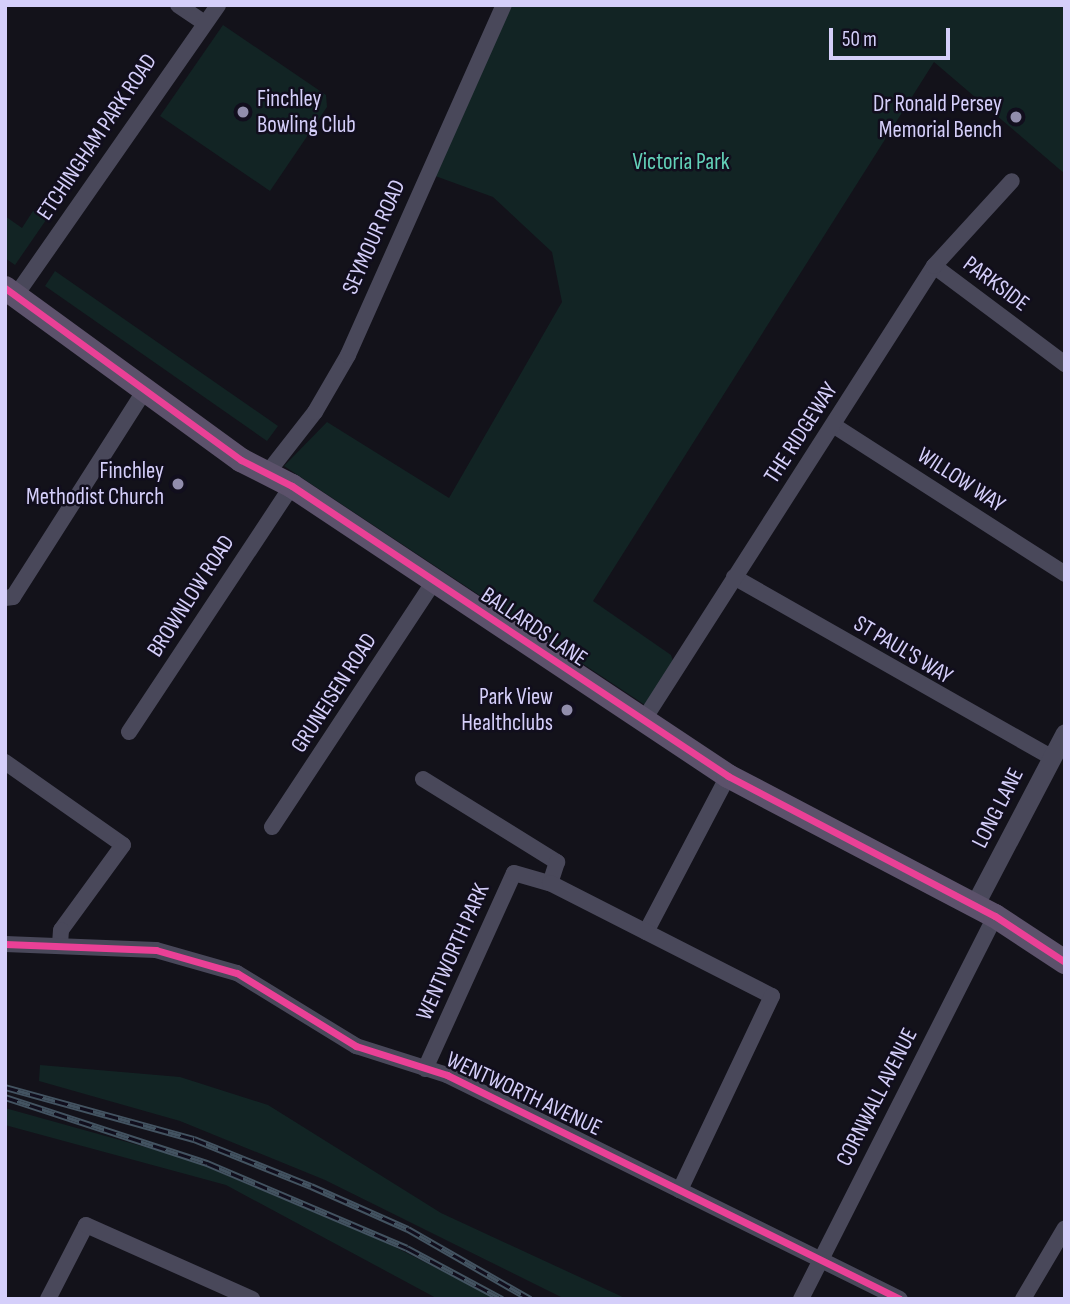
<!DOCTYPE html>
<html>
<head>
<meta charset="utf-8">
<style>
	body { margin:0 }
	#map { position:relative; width:1070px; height:1304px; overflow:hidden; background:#13121a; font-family:"Sofia Sans Condensed",sans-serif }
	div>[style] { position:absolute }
	.green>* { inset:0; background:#122424 }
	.minor>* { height:16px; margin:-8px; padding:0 8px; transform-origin:8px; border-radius:8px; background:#49485a }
	.tertiary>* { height:19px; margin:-9.5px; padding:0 9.5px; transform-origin:9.5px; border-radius:9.5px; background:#49485a }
	.primary>* { height:24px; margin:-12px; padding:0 12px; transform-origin:12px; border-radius:12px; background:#5c526b }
	.rail>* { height:7px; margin-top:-3.5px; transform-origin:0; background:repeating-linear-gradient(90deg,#110e1d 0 13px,#435361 0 26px); box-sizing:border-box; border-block:2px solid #435361 }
	.cycleway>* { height:7px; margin:-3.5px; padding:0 3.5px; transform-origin:3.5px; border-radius:3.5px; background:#ea4096 }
	.dots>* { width:19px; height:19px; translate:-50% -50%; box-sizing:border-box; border:4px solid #110e1d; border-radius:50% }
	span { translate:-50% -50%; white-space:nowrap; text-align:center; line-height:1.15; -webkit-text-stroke:5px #110e1d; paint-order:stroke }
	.poi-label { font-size:23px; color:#d5cffa }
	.left { translate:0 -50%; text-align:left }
	.right { translate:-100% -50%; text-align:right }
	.street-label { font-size:23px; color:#d5cffa }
	.park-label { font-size:23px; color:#63d2b9 }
	.frame { position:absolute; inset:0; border:7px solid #d5cffa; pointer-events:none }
	.scale { position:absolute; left:829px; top:28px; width:121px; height:32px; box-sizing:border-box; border:4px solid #d5cffa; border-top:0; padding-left:9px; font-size:21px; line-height:24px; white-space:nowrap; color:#d5cffa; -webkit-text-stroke:5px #110e1d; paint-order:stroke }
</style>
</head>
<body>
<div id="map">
	<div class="green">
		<i style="clip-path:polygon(504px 5px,1065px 5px,1065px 174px,934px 62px,593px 601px,671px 655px,673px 661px,645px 705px,284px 466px,327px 422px,449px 498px,562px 302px,552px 252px,493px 197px,427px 173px)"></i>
		<i style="clip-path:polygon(223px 25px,326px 95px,327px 107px,270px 191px,160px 116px)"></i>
		<i style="clip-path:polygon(33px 211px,46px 220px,15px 265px,5px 258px,5px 216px,22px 228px)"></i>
		<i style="clip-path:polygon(55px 271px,278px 426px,267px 441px,45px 286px)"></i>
		<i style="clip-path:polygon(40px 1065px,180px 1077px,268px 1105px,441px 1213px,627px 1299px,565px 1299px,325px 1180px,180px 1121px,39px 1081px)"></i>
		<i style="clip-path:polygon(5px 1108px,188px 1159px,389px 1244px,497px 1299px,438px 1299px,226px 1185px,5px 1125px)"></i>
	</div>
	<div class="minor">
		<i style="left:178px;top:5px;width:30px;rotate:34deg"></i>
		<i style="left:934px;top:266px;width:164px;rotate:36.8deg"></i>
		<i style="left:16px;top:295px;width:353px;rotate:-55.1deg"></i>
		<i style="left:833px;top:425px;width:276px;rotate:32.7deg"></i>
		<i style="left:265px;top:476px;width:81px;rotate:-52deg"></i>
		<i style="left:315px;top:412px;width:66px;rotate:-59.9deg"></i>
		<i style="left:348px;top:355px;width:383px;rotate:-66deg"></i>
		<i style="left:734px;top:577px;width:365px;rotate:29.6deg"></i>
		<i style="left:5px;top:598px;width:8px;rotate:-7deg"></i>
		<i style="left:13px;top:597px;width:249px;rotate:-57.5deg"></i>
		<i style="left:643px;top:721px;width:540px;rotate:-57.4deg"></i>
		<i style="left:934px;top:266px;width:115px;rotate:-47.5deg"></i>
		<i style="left:129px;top:732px;width:295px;rotate:-56.5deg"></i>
		<i style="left:5px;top:762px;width:144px;rotate:35.1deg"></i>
		<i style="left:123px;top:845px;width:105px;rotate:126.1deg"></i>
		<i style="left:61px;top:930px;width:16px;rotate:94deg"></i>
		<i style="left:423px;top:779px;width:158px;rotate:31.8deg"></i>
		<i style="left:557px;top:862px;width:22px;rotate:108deg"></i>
		<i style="left:272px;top:827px;width:292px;rotate:-56.6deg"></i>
		<i style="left:646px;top:932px;width:176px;rotate:-62.3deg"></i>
		<i style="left:5px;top:944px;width:151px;rotate:2.3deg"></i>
		<i style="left:156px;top:950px;width:84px;rotate:15.9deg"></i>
		<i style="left:237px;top:973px;width:140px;rotate:31.5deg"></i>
		<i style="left:356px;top:1046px;width:96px;rotate:17.7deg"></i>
		<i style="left:447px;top:1075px;width:505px;rotate:26.31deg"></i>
		<i style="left:425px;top:1069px;width:215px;rotate:-65.6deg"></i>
		<i style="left:514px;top:873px;width:37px;rotate:16deg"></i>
		<i style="left:550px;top:883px;width:249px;rotate:27deg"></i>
		<i style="left:772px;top:996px;width:215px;rotate:115.4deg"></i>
		<i style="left:48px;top:1299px;width:83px;rotate:-62.8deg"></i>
		<i style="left:86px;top:1225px;width:182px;rotate:24deg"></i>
		<i style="left:801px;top:1299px;width:429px;rotate:-63.1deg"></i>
		<i style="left:1023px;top:1299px;width:82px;rotate:-59.4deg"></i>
	</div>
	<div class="tertiary">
		<i style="left:974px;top:906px;width:195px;rotate:-62.3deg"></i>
	</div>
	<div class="primary">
		<i style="left:5px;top:288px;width:292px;rotate:36.1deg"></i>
		<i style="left:241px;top:460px;width:57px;rotate:27deg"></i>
		<i style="left:292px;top:486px;width:524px;rotate:33.63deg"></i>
		<i style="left:728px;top:776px;width:301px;rotate:27.7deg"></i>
		<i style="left:995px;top:916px;width:84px;rotate:33.3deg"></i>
	</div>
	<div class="rail">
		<i style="left:5px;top:1087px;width:196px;rotate:15.4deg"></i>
		<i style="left:194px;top:1139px;width:126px;rotate:21.9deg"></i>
		<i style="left:311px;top:1186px;width:106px;rotate:23.9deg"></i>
		<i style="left:408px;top:1229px;width:141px;rotate:29.8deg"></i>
		<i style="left:5px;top:1097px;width:213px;rotate:18.1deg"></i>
		<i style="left:207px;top:1163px;width:217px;rotate:23deg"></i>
		<i style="left:407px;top:1248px;width:108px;rotate:28.2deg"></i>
	</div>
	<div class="cycleway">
		<i style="left:5px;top:288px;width:292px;rotate:36.1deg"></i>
		<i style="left:241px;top:460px;width:57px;rotate:27deg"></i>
		<i style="left:292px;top:486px;width:524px;rotate:33.63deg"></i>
		<i style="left:728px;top:776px;width:301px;rotate:27.7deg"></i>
		<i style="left:995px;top:916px;width:84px;rotate:33.3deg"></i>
		<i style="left:5px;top:944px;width:151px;rotate:2.3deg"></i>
		<i style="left:156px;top:950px;width:84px;rotate:15.9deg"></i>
		<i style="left:237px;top:973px;width:140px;rotate:31.5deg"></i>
		<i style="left:356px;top:1046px;width:96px;rotate:17.7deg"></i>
		<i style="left:447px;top:1075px;width:505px;rotate:26.31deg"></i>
	</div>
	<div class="dots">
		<i style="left:243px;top:112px;background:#918dac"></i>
		<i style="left:1016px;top:117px;background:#918dac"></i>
		<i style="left:178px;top:484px;background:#918dac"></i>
		<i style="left:567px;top:710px;background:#918dac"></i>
	</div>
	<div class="poi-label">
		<span class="left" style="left:257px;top:112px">Finchley<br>Bowling Club</span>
		<span class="right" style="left:1002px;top:117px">Dr Ronald Persey<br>Memorial Bench</span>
		<span class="right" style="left:164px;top:484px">Finchley<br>Methodist Church</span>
		<span class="right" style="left:553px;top:710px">Park View<br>Healthclubs</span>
	</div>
	<div class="street-label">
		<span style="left:97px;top:137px;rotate:-56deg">ETCHINGHAM PARK ROAD</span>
		<span style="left:374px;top:237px;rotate:-66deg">SEYMOUR ROAD</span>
		<span style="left:996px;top:284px;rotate:37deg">PARKSIDE</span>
		<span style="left:801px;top:433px;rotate:-57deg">THE RIDGEWAY</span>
		<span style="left:961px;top:480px;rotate:33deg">WILLOW WAY</span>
		<span style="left:191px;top:596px;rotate:-57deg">BROWNLOW ROAD</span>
		<span style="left:534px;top:627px;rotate:34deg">BALLARDS LANE</span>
		<span style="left:903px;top:650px;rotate:31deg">ST PAUL'S WAY</span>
		<span style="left:334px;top:693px;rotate:-57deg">GRUNEISEN ROAD</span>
		<span style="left:998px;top:808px;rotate:-63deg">LONG LANE</span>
		<span style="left:453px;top:952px;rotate:-66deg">WENTWORTH PARK</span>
		<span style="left:524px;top:1094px;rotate:25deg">WENTWORTH AVENUE</span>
		<span style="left:877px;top:1097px;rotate:-63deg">CORNWALL AVENUE</span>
	</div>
	<div class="park-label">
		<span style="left:681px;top:162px">Victoria Park</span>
	</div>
	<div class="frame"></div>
	<div class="scale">50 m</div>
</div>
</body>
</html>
